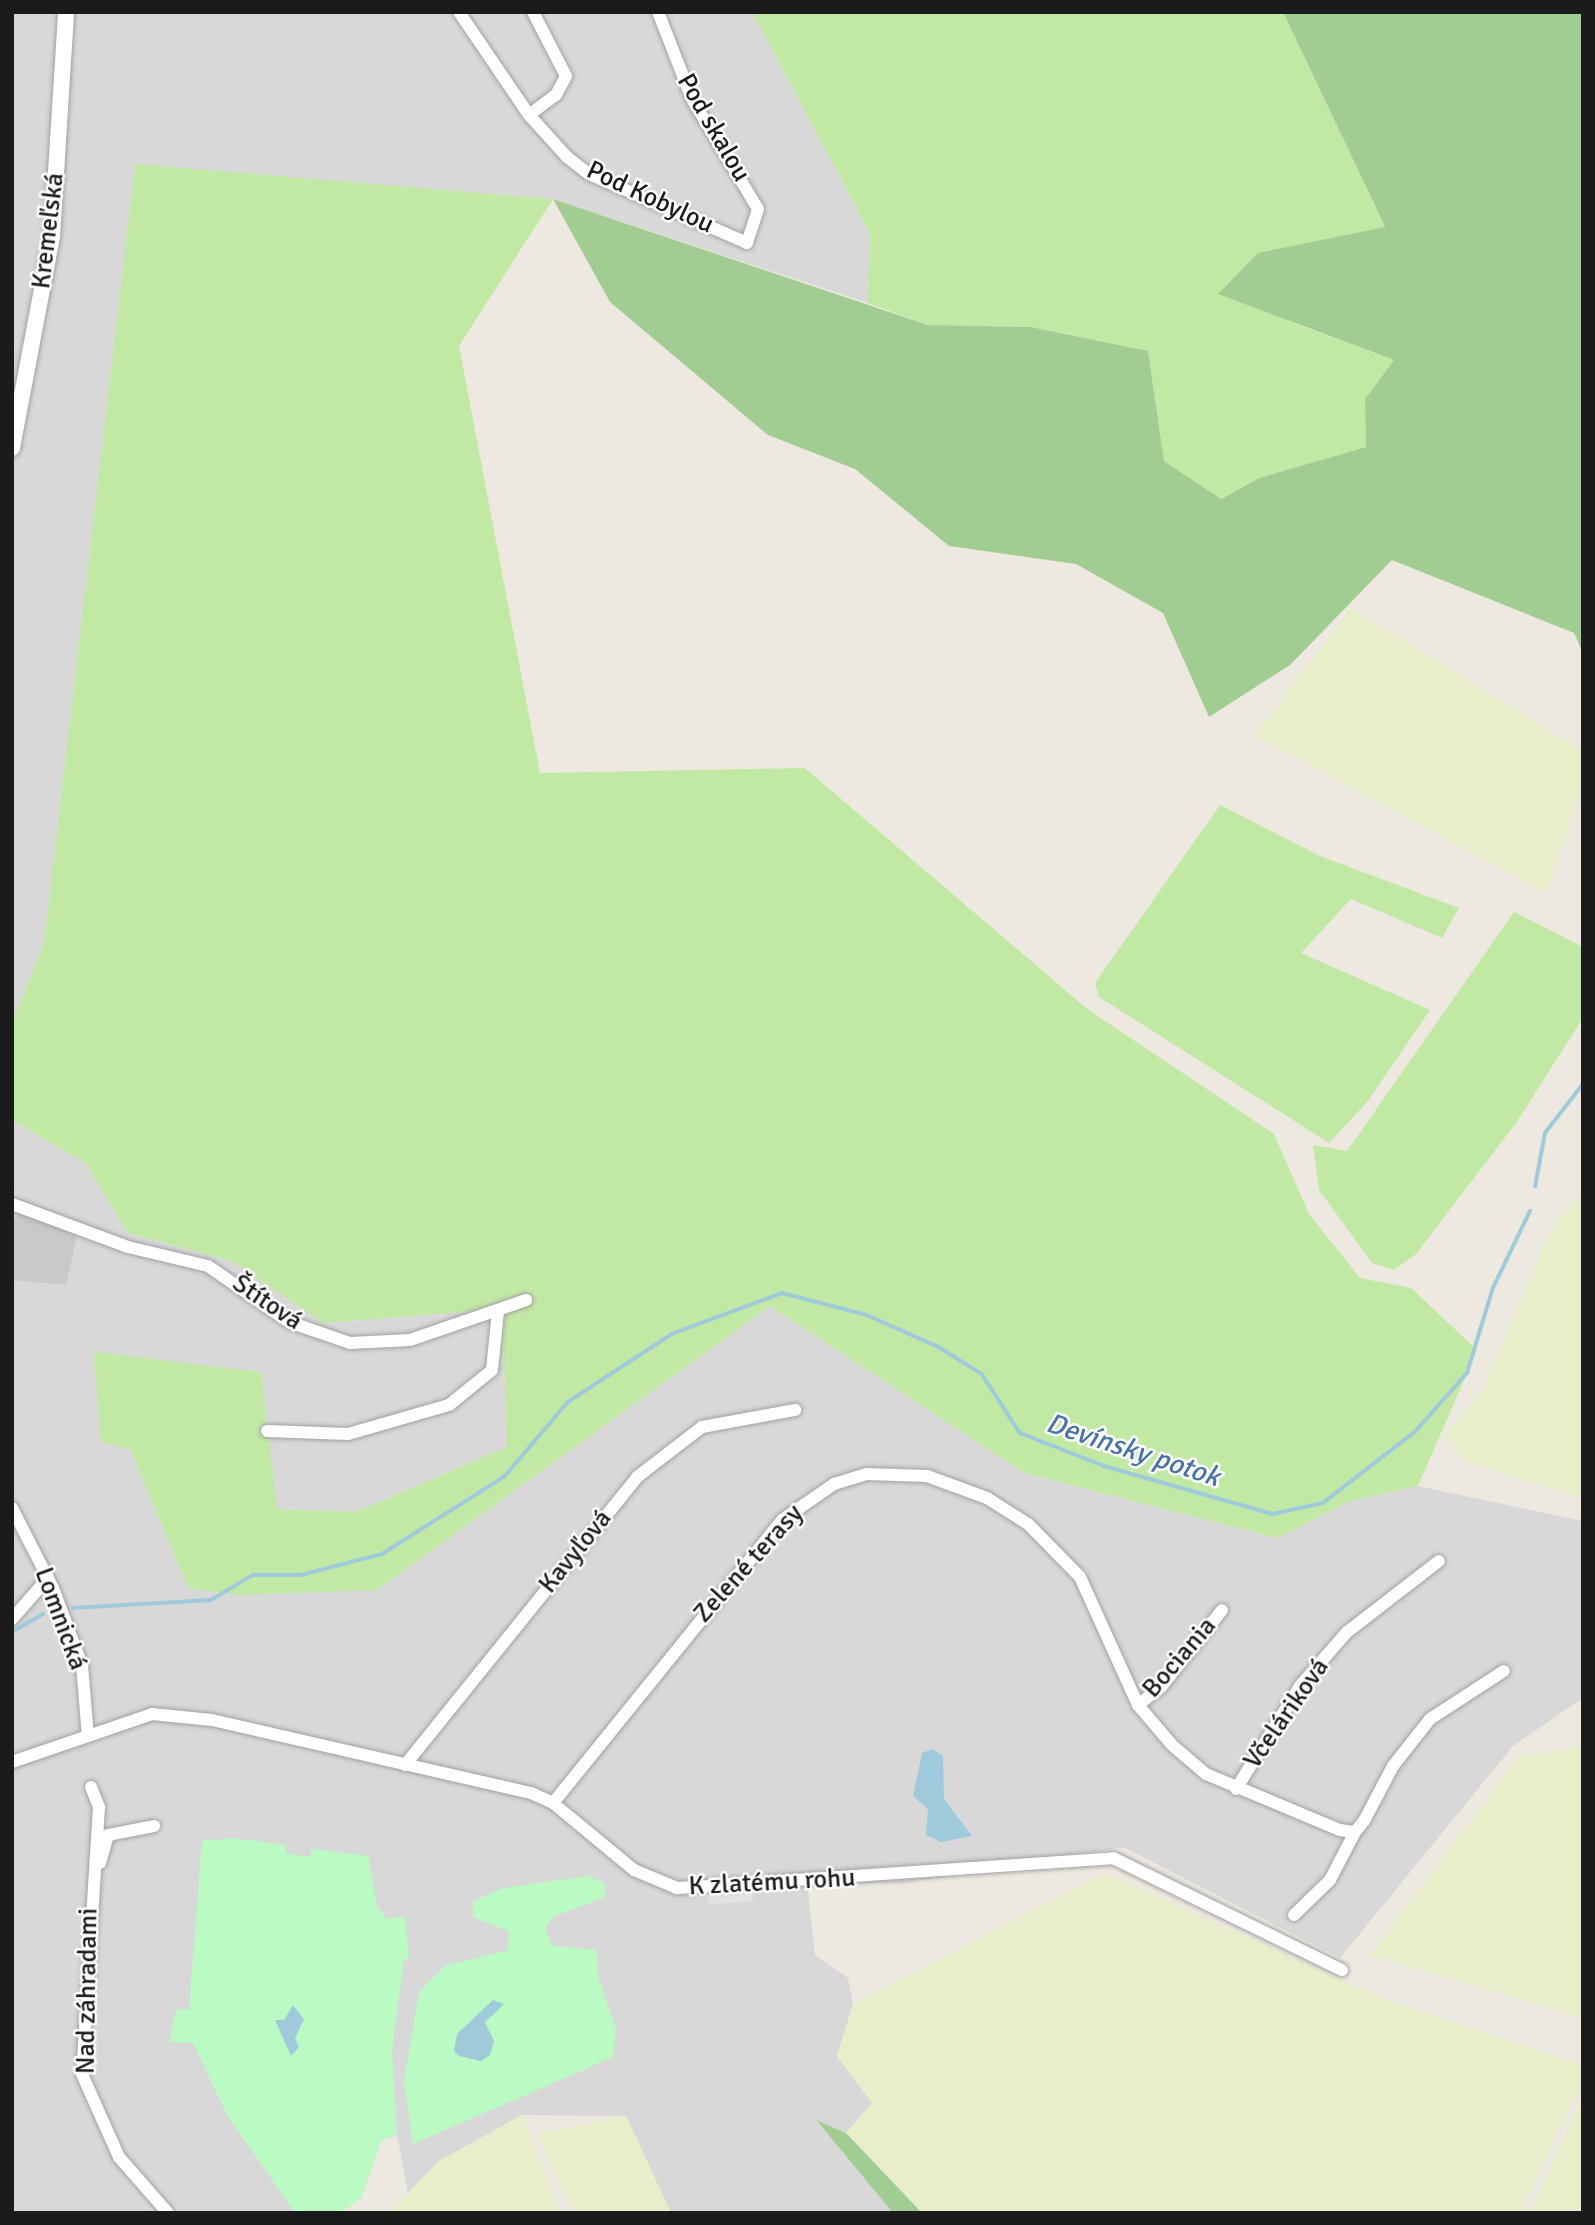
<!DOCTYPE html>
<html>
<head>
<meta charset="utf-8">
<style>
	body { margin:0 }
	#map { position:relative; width:1595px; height:2225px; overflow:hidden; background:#ede9e0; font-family:Signika,sans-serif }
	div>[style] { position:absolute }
	.residential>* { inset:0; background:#d9d8d8 }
	.religious>* { inset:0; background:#c9c9c9 }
	.farmland>* { inset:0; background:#e8edca }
	.grass>* { inset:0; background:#c2e9a4 }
	.forest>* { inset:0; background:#a1cd93 }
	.park>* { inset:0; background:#bafac3 }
	.parking>* { inset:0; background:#e3e3e3 }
	.water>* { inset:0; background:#9fcadc }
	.stream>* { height:3.5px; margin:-1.75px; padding:0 1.75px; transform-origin:1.75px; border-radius:1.75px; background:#9fcadc }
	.roads { filter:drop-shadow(0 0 2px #a2a2a2) drop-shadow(0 0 2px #a2a2a2) }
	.minor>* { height:12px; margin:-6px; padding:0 6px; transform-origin:6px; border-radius:6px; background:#fff }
	.tertiary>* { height:16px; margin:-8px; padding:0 8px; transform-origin:8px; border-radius:8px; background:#fff }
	span { translate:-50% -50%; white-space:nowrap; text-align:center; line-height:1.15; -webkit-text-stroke:5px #fff; paint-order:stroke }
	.street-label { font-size:26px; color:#1b1b1b }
	.water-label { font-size:28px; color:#4773ab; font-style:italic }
	.frame { position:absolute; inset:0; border:14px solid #1b1b1b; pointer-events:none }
</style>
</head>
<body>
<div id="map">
	<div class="residential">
		<i style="clip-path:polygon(12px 12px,752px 12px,870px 234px,868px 303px,553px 199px,135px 165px,44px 943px,12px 1023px)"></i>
		<i style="clip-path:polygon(12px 1120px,85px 1163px,128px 1233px,231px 1261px,324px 1323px,502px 1309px,507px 1447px,356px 1512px,277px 1509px,130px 1449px,188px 1588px,377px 1590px,770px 1306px,1024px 1473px,1278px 1538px,1350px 1501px,1418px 1486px,1583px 1521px,1583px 1698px,1513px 1746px,1340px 1958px,1123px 1847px,901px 1884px,807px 1882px,815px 1955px,848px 1978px,853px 2004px,837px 2056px,872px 2103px,846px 2133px,817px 2122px,893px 2213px,671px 2213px,626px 2116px,522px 2115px,439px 2161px,408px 2193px,397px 2135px,381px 2141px,361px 2198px,340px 2213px,12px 2213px)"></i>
	</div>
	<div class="religious">
		<i style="clip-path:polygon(22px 1209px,79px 1227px,66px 1285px,12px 1280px,12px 1223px)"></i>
	</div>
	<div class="farmland">
		<i style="clip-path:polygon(1351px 608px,1583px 751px,1583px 787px,1546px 893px,1254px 735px)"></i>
		<i style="clip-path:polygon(1583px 1191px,1583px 1499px,1463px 1460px,1445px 1433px,1483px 1390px,1549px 1232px)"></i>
		<i style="clip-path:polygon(1583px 1747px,1583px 2018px,1370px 1955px,1518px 1757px)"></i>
		<i style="clip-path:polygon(1105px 1873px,1382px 1998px,1583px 2065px,1583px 2081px,1520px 2213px,922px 2213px,846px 2133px,872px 2103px,837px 2056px,853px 2004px)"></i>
		<i style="clip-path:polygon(1583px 2096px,1583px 2213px,1529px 2213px)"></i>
		<i style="clip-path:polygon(522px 2115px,561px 2213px,389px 2213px,439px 2161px)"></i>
		<i style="clip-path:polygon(626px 2116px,671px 2213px,574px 2213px,537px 2134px)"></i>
	</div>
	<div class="grass">
		<i style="clip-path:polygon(752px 12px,1283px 12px,1385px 228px,1258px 253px,1293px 323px,1394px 360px,1365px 399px,1366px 447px,1259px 478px,1220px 499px,1164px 461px,1148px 351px,1031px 327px,928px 325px,868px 303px,870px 234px)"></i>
		<i style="clip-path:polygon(135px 164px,553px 199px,459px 346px,540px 773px,805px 768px,1087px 1009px,1274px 1134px,1309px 1214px,1360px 1278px,1411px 1288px,1477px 1350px,1418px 1486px,1350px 1501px,1278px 1538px,1024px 1473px,770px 1306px,377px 1590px,240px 1595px,188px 1588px,130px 1449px,101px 1442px,94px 1352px,261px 1372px,277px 1509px,356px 1512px,507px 1447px,502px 1309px,324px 1323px,231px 1261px,128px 1233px,85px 1163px,12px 1120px,12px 1023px,44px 943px)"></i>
		<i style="clip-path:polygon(1220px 805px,1320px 856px,1459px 908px,1442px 938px,1351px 899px,1301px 953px,1430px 1010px,1367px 1102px,1329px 1143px,1099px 997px,1095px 983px)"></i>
		<i style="clip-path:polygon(1514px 912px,1583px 947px,1583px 1018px,1516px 1123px,1416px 1254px,1394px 1270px,1372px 1263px,1319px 1190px,1313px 1145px,1347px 1151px)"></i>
	</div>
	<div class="forest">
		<i style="clip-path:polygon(1283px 12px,1583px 12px,1583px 653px,1574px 633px,1392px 560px,1290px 665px,1209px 717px,1163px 613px,1076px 564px,949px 546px,855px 469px,768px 435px,610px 302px,553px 199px,928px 325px,1031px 327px,1148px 351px,1164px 461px,1221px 499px,1259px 478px,1366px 447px,1365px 399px,1394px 360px,1218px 294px,1258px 253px,1385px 227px)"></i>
		<i style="clip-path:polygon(816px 2120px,846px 2133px,922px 2213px,893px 2213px)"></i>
	</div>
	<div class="park">
		<i style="clip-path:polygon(233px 1838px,286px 1845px,285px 1853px,310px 1857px,312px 1849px,368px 1856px,377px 1907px,387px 1919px,405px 1917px,409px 1959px,404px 1959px,392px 2050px,397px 2134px,381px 2141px,361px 2198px,340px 2213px,295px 2213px,227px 2115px,193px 2043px,170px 2042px,176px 2009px,189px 2010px,202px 1841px)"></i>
		<i style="clip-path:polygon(588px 1876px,605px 1883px,605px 1897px,553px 1917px,545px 1928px,552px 1946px,597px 1950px,598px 1977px,616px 2029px,613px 2057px,413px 2144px,404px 2080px,419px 1992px,445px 1966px,508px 1950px,508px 1931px,473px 1917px,474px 1901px,503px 1888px)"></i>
	</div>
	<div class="parking">
		<i style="clip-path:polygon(752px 1889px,753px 1901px,708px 1905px,707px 1893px)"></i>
	</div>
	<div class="water">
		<i style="clip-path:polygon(932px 1749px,943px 1756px,944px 1799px,972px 1836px,941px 1842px,926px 1835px,928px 1809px,913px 1796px,922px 1753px)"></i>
		<i style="clip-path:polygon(493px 2000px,504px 2004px,485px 2022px,494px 2041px,490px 2055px,481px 2061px,459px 2056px,454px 2051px,457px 2034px)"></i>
		<i style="clip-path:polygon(293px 2005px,304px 2019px,295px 2038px,299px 2047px,291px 2056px,275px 2020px,284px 2020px)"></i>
	</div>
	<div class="stream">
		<i style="left:1535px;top:1187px;width:55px;rotate:-79.5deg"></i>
		<i style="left:1545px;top:1133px;width:62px;rotate:-52.2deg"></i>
		<i style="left:73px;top:1608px;width:138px;rotate:-3.3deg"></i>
		<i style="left:211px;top:1600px;width:49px;rotate:-30.8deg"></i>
		<i style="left:253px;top:1575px;width:48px"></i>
		<i style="left:301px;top:1575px;width:84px;rotate:-14.5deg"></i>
		<i style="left:382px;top:1554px;width:144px;rotate:-32.3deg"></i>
		<i style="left:504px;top:1477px;width:99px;rotate:-49.5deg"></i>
		<i style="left:568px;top:1402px;width:124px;rotate:-33.2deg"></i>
		<i style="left:672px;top:1334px;width:117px;rotate:-20.4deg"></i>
		<i style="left:782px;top:1293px;width:88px;rotate:14.5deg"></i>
		<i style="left:867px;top:1315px;width:79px;rotate:24deg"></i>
		<i style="left:939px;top:1347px;width:51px;rotate:32.1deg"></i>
		<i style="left:982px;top:1374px;width:70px;rotate:57.2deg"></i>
		<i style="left:1020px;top:1433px;width:90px;rotate:21.4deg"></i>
		<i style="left:1104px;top:1466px;width:175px;rotate:15.9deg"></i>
		<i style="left:1272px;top:1514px;width:52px;rotate:-12.2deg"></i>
		<i style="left:1323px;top:1503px;width:116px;rotate:-37.7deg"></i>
		<i style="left:1415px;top:1432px;width:79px;rotate:-48.6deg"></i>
		<i style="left:1467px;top:1373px;width:89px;rotate:-73deg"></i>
		<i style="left:1493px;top:1288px;width:85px;rotate:-64.3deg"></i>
		<i style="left:12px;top:1632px;width:36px;rotate:-30deg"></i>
	</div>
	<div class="roads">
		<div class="minor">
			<i style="left:459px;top:12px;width:125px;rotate:55.8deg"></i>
			<i style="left:529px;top:115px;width:57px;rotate:47.9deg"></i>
			<i style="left:567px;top:157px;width:28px;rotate:38deg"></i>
			<i style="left:589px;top:174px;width:172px;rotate:23.6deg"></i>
			<i style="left:747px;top:243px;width:36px;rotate:-72deg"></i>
			<i style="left:758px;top:209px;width:128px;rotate:-121deg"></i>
			<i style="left:692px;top:99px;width:93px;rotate:-111.3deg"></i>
			<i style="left:529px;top:115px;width:34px;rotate:-37deg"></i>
			<i style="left:556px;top:95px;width:21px;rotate:-62deg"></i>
			<i style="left:566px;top:76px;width:72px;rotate:-117.3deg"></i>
			<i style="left:12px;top:1204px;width:124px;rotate:20.3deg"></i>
			<i style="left:128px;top:1247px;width:82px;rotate:13.4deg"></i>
			<i style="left:208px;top:1266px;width:98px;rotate:34.7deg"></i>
			<i style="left:289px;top:1322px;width:65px;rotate:19deg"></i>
			<i style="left:350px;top:1343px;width:60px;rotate:-2.9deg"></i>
			<i style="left:410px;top:1340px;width:123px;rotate:-19deg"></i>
			<i style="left:267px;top:1431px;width:81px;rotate:2.1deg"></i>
			<i style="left:348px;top:1434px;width:105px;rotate:-16deg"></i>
			<i style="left:449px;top:1405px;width:55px;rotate:-39.1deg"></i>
			<i style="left:492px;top:1370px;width:59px;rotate:-84.2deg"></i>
			<i style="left:12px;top:1508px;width:90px;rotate:62.9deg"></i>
			<i style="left:53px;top:1588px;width:82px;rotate:69.4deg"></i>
			<i style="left:82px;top:1665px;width:71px;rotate:85.2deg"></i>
			<i style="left:12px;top:1619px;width:55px;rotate:-48.7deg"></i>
			<i style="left:1138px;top:1705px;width:29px;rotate:-38deg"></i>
			<i style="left:1161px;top:1687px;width:98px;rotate:-51.6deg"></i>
			<i style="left:12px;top:1762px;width:148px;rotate:-18.9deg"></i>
			<i style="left:152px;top:1714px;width:60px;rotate:5.7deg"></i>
			<i style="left:212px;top:1720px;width:327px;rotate:12.9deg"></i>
			<i style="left:531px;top:1793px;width:24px;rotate:24deg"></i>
			<i style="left:553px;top:1803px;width:105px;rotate:39.6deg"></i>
			<i style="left:634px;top:1870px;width:47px;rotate:22.7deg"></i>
			<i style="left:677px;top:1888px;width:437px;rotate:-3.9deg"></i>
			<i style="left:1113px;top:1858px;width:255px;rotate:26.1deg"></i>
			<i style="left:405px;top:1765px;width:370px;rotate:-51.1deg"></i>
			<i style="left:637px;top:1477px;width:82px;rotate:-37.6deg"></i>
			<i style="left:702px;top:1427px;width:95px;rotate:-10.4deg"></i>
			<i style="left:91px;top:1787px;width:22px;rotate:68deg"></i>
			<i style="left:99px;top:1807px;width:268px;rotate:93.6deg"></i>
			<i style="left:82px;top:2074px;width:91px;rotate:66deg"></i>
			<i style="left:119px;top:2157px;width:74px;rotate:48.8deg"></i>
			<i style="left:1236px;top:1789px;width:121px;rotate:-58.1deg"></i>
			<i style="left:1300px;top:1686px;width:72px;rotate:-49deg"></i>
			<i style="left:1347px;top:1632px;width:116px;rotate:-37.7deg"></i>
			<i style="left:553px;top:1803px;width:364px;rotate:-51deg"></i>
			<i style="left:782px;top:1520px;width:63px;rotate:-34.7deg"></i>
			<i style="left:834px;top:1484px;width:34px;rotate:-17deg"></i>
			<i style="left:866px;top:1474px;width:61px;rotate:1.9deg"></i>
			<i style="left:927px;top:1476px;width:64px;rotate:20.1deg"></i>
			<i style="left:987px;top:1498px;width:49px;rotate:32.4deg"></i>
			<i style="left:1028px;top:1524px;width:74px;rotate:45.5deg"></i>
			<i style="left:1080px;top:1577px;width:141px;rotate:65.6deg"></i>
			<i style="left:1138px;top:1705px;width:52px;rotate:49.6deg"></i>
			<i style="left:1172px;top:1745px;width:45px;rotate:40.5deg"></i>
			<i style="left:1206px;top:1774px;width:145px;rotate:22.7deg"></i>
			<i style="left:1340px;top:1830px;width:15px;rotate:8deg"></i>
			<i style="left:1355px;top:1832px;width:14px;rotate:-51deg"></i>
			<i style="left:1364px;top:1821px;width:62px;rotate:-62.2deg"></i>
			<i style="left:1393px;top:1766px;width:60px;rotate:-51.8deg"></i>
			<i style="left:1430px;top:1719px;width:88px;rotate:-33deg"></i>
			<i style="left:100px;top:1863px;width:29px;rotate:-74deg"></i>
			<i style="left:108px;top:1835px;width:47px;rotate:-11.1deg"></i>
			<i style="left:1294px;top:1915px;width:50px;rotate:-44.2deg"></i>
			<i style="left:1330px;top:1880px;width:54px;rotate:-62.5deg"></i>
		</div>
		<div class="tertiary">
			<i style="left:12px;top:448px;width:216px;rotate:-79.3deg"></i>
			<i style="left:52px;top:236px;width:224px;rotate:-86.4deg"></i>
		</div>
	</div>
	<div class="street-label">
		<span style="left:713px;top:128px;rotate:60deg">Pod skalou</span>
		<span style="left:650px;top:198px;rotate:25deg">Pod Kobylou</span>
		<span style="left:49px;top:231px;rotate:-83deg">Kremeľská</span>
		<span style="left:267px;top:1303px;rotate:34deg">Štítová</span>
		<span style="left:576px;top:1552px;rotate:-51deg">Kavyľová</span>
		<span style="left:749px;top:1564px;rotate:-48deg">Zelené terasy</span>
		<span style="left:60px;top:1619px;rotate:70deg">Lomnická</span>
		<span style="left:1180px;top:1658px;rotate:-49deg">Bociania</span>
		<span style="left:1287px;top:1714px;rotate:-55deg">Včeláriková</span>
		<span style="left:772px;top:1883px;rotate:-3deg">K zlatému rohu</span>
		<span style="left:88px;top:1991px;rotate:-89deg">Nad záhradami</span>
	</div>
	<div class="water-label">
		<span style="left:1133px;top:1450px;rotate:18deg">Devínsky potok</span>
	</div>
	<div class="frame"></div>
</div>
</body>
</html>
